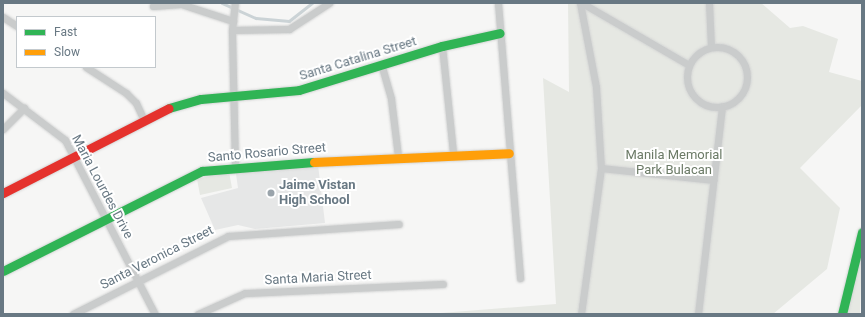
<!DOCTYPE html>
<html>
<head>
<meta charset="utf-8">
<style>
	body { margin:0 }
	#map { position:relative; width:865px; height:317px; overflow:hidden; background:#f6f6f5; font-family:Roboto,sans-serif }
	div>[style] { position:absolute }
	.built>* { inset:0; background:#e6e7e7 }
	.green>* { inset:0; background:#e6e8e3 }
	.stream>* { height:2.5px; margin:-1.25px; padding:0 1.25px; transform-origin:1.25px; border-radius:1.25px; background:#cbd3d6 }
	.roads { filter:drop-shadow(0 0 1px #d3d4d4) drop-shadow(0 0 1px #d3d4d4) }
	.street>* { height:7px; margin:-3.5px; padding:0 3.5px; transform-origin:3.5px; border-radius:3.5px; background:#cacccc }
	.street>.ring { margin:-3.5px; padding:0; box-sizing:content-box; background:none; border:7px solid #cacccc; border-radius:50% }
	.fast>* { height:9px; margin:-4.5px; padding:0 4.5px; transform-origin:4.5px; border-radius:4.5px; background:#30b455 }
	.slow>* { height:9px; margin:-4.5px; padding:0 4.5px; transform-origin:4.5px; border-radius:4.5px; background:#ff9f0a }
	.jam>* { height:9px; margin:-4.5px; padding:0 4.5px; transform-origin:4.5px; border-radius:4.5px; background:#e5322d }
	.dots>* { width:11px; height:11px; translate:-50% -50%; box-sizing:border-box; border:2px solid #fff; border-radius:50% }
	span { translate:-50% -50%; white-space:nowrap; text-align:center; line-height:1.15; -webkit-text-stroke:4px #fff; paint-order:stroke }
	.street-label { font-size:13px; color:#687883 }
	.park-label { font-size:13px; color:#6b7a66 }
	.poi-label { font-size:13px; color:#687883; font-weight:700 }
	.left { translate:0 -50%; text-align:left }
	.frame { position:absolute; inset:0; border:4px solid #687883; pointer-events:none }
	.legend { position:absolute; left:16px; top:16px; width:140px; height:52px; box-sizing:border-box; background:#fff; border:1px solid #c3c9cd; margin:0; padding:5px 7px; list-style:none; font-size:12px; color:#687883 }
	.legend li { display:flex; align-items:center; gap:8px; height:20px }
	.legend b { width:20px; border:1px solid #c3c9cd }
</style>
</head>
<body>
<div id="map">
	<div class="built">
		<i style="clip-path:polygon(318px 165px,325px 223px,255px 229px,238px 225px,215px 230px,201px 198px,238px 188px,235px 167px)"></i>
	</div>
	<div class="green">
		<i style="clip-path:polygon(568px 3px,761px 3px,790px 28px,803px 26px,838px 39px,829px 72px,862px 81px,862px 105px,800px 168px,840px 208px,827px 269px,773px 314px,428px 314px,556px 304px,543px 78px,569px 92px)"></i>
		<i style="clip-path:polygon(229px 172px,232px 188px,200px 195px,197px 179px)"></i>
		<i style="clip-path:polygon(862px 249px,860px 314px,847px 314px)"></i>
	</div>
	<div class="stream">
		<i style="left:222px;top:3px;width:37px;rotate:24deg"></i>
		<i style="left:256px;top:18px;width:33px;rotate:5deg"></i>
		<i style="left:289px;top:21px;width:29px;rotate:-38deg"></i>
	</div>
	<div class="roads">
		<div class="street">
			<i style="left:498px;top:3px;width:276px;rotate:85.4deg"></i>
			<i style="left:580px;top:3px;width:86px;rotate:79.2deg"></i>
			<i style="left:596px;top:87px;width:81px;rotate:86.5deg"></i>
			<i style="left:601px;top:168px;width:147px;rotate:97.8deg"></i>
			<i style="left:582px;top:3px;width:124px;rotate:30.1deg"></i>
			<i style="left:709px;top:3px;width:44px;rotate:87.4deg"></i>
			<i style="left:153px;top:6px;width:28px;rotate:-4deg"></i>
			<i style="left:181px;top:4px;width:55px;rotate:18.1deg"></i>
			<i style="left:3px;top:17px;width:17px;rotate:33deg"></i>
			<i style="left:232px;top:30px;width:57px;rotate:-1deg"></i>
			<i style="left:289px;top:29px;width:48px;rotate:-33deg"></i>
			<i style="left:442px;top:46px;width:108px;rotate:84.1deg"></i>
			<i class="ring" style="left:687px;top:47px;width:53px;height:53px"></i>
			<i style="left:86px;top:67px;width:48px;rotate:33deg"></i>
			<i style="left:126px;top:93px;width:14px;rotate:45deg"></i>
			<i style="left:136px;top:103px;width:19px;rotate:65deg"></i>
			<i style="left:382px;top:67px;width:33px;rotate:74deg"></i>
			<i style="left:391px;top:99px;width:57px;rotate:83deg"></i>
			<i style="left:3px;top:93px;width:78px;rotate:37.2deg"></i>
			<i style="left:65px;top:140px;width:196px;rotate:62.7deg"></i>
			<i style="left:3px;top:129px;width:30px;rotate:-45deg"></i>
			<i style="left:235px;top:166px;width:136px;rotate:-91.3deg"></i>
			<i style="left:232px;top:30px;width:27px;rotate:-84deg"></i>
			<i style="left:601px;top:168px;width:113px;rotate:6.1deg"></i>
			<i style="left:73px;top:314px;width:174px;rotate:-26.7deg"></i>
			<i style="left:228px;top:236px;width:171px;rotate:-4deg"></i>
			<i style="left:198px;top:314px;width:51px;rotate:-24.1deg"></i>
			<i style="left:245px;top:293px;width:198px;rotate:-2.6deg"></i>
			<i style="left:698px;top:314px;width:209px;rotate:-83.4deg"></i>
		</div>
		<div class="fast">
			<i style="left:169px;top:108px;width:33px;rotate:-16deg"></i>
			<i style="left:201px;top:99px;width:98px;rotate:-5.2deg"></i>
			<i style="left:299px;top:90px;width:150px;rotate:-17.1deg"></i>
			<i style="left:442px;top:46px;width:59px;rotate:-12.6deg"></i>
			<i style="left:3px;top:271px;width:223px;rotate:-26.7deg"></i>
			<i style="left:202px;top:171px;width:112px;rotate:-4.6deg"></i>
			<i style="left:842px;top:314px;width:84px;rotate:-76.3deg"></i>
		</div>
		<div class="slow">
			<i style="left:314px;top:162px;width:195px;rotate:-2.6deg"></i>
		</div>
		<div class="jam">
			<i style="left:3px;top:193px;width:186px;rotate:-27.1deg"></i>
		</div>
	</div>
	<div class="dots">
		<i style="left:271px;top:193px;background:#9aa4ab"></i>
	</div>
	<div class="street-label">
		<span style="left:358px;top:59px;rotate:-17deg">Santa Catalina Street</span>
		<span style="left:267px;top:153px;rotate:-5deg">Santo Rosario Street</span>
		<span style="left:102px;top:187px;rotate:62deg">Maria Lourdes Drive</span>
		<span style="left:157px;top:258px;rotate:-27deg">Santa Veronica Street</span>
		<span style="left:318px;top:278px;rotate:-3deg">Santa Maria Street</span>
	</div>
	<div class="park-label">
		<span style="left:674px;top:163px">Manila Memorial<br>Park Bulacan</span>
	</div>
	<div class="poi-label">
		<span class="left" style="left:279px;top:193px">Jaime Vistan<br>High School</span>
	</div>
	<div class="frame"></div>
	<ul class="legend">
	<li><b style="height:5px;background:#30b455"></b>Fast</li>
	<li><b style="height:5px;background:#ff9f0a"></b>Slow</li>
	</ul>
</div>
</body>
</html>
